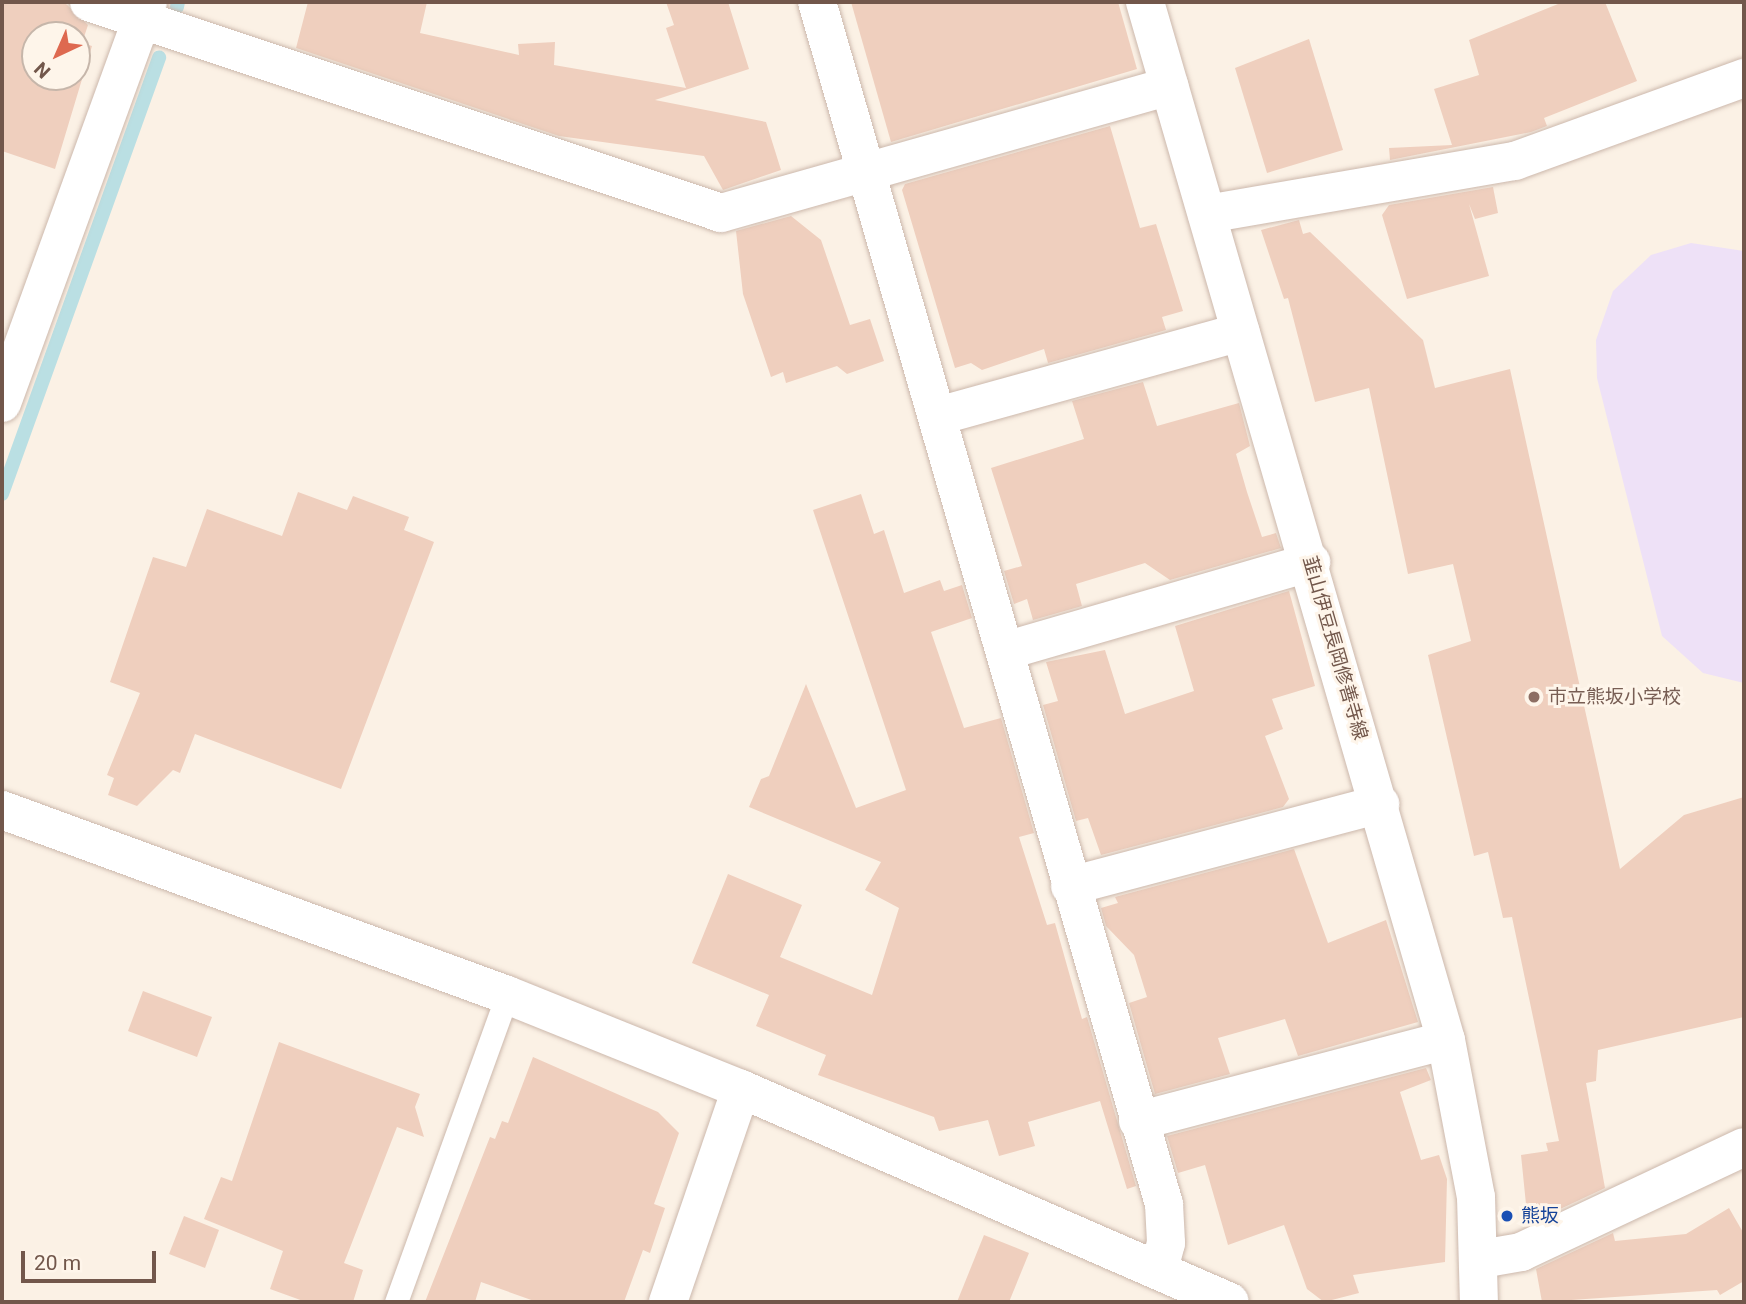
<!DOCTYPE html>
<html>
<head>
<meta charset="utf-8">
<style>
	body { margin:0 }
	#map { position:relative; width:1746px; height:1304px; overflow:hidden; background:#fbf1e5; font-family:Roboto,"Noto Sans JP",sans-serif }
	div>[style] { position:absolute }
	.education>* { inset:0; background:#eee1f7 }
	.stream>* { height:14px; margin:-7px; padding:0 7px; transform-origin:7px; border-radius:7px; background:#badfe3 }
	.building>* { inset:0; background:#efcfbe }
	.roads { filter:drop-shadow(0 0 2px #ccb8ac) drop-shadow(0 0 2px #ccb8ac) }
	.service>* { height:23px; margin:-11.5px; padding:0 11.5px; transform-origin:11.5px; border-radius:11.5px; background:#fff }
	.minor>* { height:38px; margin:-19px; padding:0 19px; transform-origin:19px; border-radius:19px; background:#fff }
	.tertiary>* { height:38px; margin:-19px; padding:0 19px; transform-origin:19px; border-radius:19px; background:#fff }
	.secondary>* { height:38px; margin:-19px; padding:0 19px; transform-origin:19px; border-radius:19px; background:#fff }
	.dots>* { width:19px; height:19px; translate:-50% -50%; box-sizing:border-box; border:4px solid #fef5ea; border-radius:50% }
	span { translate:-50% -50%; white-space:nowrap; text-align:center; line-height:1.15; -webkit-text-stroke:6px #fef5ea; paint-order:stroke }
	.street-label { font-size:19px; color:#72574b }
	.education-label { font-size:19px; color:#785e54 }
	.left { translate:0 -50%; text-align:left }
	.transit-label { font-size:19px; color:#164399 }
	.frame { position:absolute; inset:0; border:4px solid #72574b; pointer-events:none }
	.north { position:absolute; left:21px; top:21px; width:70px; height:70px; box-sizing:border-box; background:#fef5ea; border:2px solid #c6b6aa; border-radius:50%; rotate:224deg; font-size:19px; font-weight:700; line-height:28px; text-align:center; color:#72574b }
	.north::after { content:''; display:block; margin:auto; width:24px; height:32px; background:#de6950; clip-path:polygon(50% 0,100% 100%,50% 72%,0 100%) }
	.scale { position:absolute; left:21px; top:1251px; width:135px; height:32px; box-sizing:border-box; border:4px solid #72574b; border-top:0; padding-left:9px; font-size:21px; line-height:24px; white-space:nowrap; color:#72574b; -webkit-text-stroke:5px #fef5ea; paint-order:stroke }
</style>
</head>
<body>
<div id="map">
	<div class="education">
		<i style="clip-path:polygon(1691px 243px,1744px 251px,1744px 683px,1703px 673px,1662px 636px,1597px 378px,1596px 340px,1613px 291px,1651px 255px)"></i>
	</div>
	<div class="stream">
		<i style="left:177px;top:7px;width:5px;rotate:-79deg"></i>
		<i style="left:2px;top:494px;width:464px;rotate:-70.2deg"></i>
	</div>
	<div class="building">
		<i style="clip-path:polygon(evenodd,2px 2px,64px 2px,88px 25px,82px 43px,92px 46px,55px 169px,2px 151px,2px 2px,35px 35px,77px 35px,77px 77px,35px 77px,35px 35px)"></i>
		<i style="clip-path:polygon(308px 2px,427px 2px,420px 33px,519px 55px,518px 44px,555px 42px,554px 65px,686px 88px,666px 28px,674px 25px,666px 2px,728px 2px,749px 69px,655px 100px,766px 122px,781px 170px,723px 190px,704px 156px,559px 136px,296px 48px)"></i>
		<i style="clip-path:polygon(851px 2px,1118px 2px,1137px 69px,891px 142px)"></i>
		<i style="clip-path:polygon(1563px 2px,1605px 2px,1637px 81px,1544px 118px,1547px 126px,1531px 132px,1390px 160px,1389px 148px,1452px 145px,1434px 89px,1479px 75px,1469px 40px)"></i>
		<i style="clip-path:polygon(1309px 39px,1343px 150px,1267px 173px,1235px 68px)"></i>
		<i style="clip-path:polygon(1110px 126px,1140px 228px,1156px 224px,1183px 311px,1162px 317px,1166px 330px,1048px 363px,1044px 349px,982px 370px,971px 363px,955px 368px,902px 190px,905px 184px)"></i>
		<i style="clip-path:polygon(1493px 187px,1498px 213px,1475px 219px,1469px 204px,1489px 276px,1407px 299px,1382px 215px,1389px 205px)"></i>
		<i style="clip-path:polygon(791px 216px,821px 240px,850px 325px,870px 319px,884px 361px,847px 374px,837px 366px,786px 383px,783px 372px,771px 377px,743px 294px,736px 231px)"></i>
		<i style="clip-path:polygon(1299px 220px,1303px 234px,1310px 232px,1423px 340px,1435px 388px,1510px 369px,1620px 869px,1684px 815px,1744px 797px,1744px 1017px,1598px 1050px,1596px 1081px,1586px 1083px,1605px 1188px,1528px 1224px,1521px 1155px,1548px 1151px,1546px 1143px,1559px 1141px,1512px 917px,1503px 918px,1488px 852px,1474px 856px,1428px 655px,1471px 641px,1453px 564px,1408px 574px,1369px 388px,1315px 402px,1288px 298px,1284px 299px,1261px 230px)"></i>
		<i style="clip-path:polygon(1143px 382px,1157px 426px,1239px 403px,1250px 446px,1236px 454px,1247px 492px,1262px 537px,1276px 533px,1281px 548px,1170px 580px,1145px 563px,1076px 584px,1082px 606px,1033px 620px,1027px 599px,1014px 604px,1004px 571px,1022px 566px,991px 468px,1084px 439px,1072px 401px)"></i>
		<i style="clip-path:polygon(298px 492px,347px 510px,353px 496px,409px 517px,404px 530px,434px 542px,341px 789px,195px 734px,180px 773px,173px 770px,137px 806px,108px 795px,114px 778px,107px 775px,140px 693px,110px 682px,153px 557px,186px 567px,207px 509px,282px 536px)"></i>
		<i style="clip-path:polygon(861px 494px,874px 534px,884px 530px,904px 593px,940px 580px,944px 591px,962px 585px,972px 618px,931px 632px,964px 728px,1001px 718px,1034px 833px,1019px 837px,1047px 925px,1055px 923px,1082px 1019px,1087px 1017px,1136px 1186px,1127px 1189px,1100px 1101px,1028px 1122px,1035px 1146px,999px 1156px,988px 1120px,939px 1131px,934px 1117px,818px 1075px,826px 1055px,756px 1026px,769px 995px,692px 963px,728px 874px,802px 905px,780px 957px,872px 995px,899px 908px,865px 890px,881px 862px,749px 807px,761px 779px,769px 776px,806px 684px,856px 808px,906px 790px,813px 510px)"></i>
		<i style="clip-path:polygon(1289px 591px,1315px 686px,1272px 699px,1283px 729px,1265px 736px,1289px 799px,1283px 807px,1101px 855px,1088px 818px,1076px 821px,1043px 705px,1058px 701px,1046px 662px,1105px 650px,1125px 714px,1194px 691px,1175px 626px)"></i>
		<i style="clip-path:polygon(1294px 849px,1328px 943px,1386px 920px,1418px 1022px,1298px 1056px,1285px 1019px,1218px 1038px,1230px 1074px,1155px 1094px,1129px 1003px,1147px 997px,1134px 955px,1106px 926px,1101px 908px,1118px 903px,1115px 897px)"></i>
		<i style="clip-path:polygon(143px 991px,212px 1017px,197px 1057px,128px 1031px)"></i>
		<i style="clip-path:polygon(279px 1042px,420px 1094px,415px 1107px,424px 1137px,397px 1127px,344px 1263px,363px 1270px,353px 1302px,306px 1302px,270px 1289px,283px 1251px,204px 1219px,221px 1177px,232px 1181px)"></i>
		<i style="clip-path:polygon(533px 1057px,658px 1112px,679px 1133px,654px 1204px,665px 1208px,650px 1253px,643px 1250px,624px 1302px,537px 1302px,481px 1282px,475px 1302px,425px 1302px,490px 1137px,495px 1139px,502px 1121px,508px 1123px)"></i>
		<i style="clip-path:polygon(1426px 1068px,1431px 1080px,1400px 1092px,1421px 1160px,1439px 1155px,1447px 1179px,1445px 1262px,1353px 1275px,1359px 1293px,1324px 1302px,1307px 1289px,1284px 1225px,1228px 1245px,1205px 1165px,1178px 1173px,1167px 1136px)"></i>
		<i style="clip-path:polygon(1729px 1208px,1744px 1234px,1744px 1281px,1720px 1295px,1717px 1290px,1542px 1302px,1536px 1269px,1613px 1233px,1615px 1241px,1686px 1234px)"></i>
		<i style="clip-path:polygon(184px 1216px,219px 1230px,205px 1268px,169px 1254px)"></i>
		<i style="clip-path:polygon(984px 1235px,1029px 1253px,1009px 1302px,957px 1302px)"></i>
	</div>
	<div class="roads">
		<div class="service">
			<i style="left:396px;top:1302px;width:326px;rotate:-70.1deg"></i>
		</div>
		<div class="minor">
			<i style="left:89px;top:2px;width:666px;rotate:18.46deg"></i>
			<i style="left:721px;top:213px;width:466px;rotate:-15.8deg"></i>
			<i style="left:817px;top:2px;width:1251px;rotate:73.9deg"></i>
			<i style="left:1164px;top:1204px;width:39px;rotate:87deg"></i>
			<i style="left:1166px;top:1243px;width:28px;rotate:105deg"></i>
			<i style="left:1207px;top:214px;width:313px;rotate:-9.8deg"></i>
			<i style="left:1515px;top:161px;width:244px;rotate:-19.9deg"></i>
			<i style="left:2px;top:403px;width:427px;rotate:-70deg"></i>
			<i style="left:938px;top:416px;width:314px;rotate:-15.5deg"></i>
			<i style="left:1005px;top:651px;width:319px;rotate:-16.2deg"></i>
			<i style="left:1070px;top:886px;width:321px;rotate:-14.8deg"></i>
			<i style="left:1138px;top:1121px;width:318px;rotate:-14.7deg"></i>
			<i style="left:1481px;top:1259px;width:41px;rotate:-9.9deg"></i>
			<i style="left:1521px;top:1252px;width:246px;rotate:-25.2deg"></i>
			<i style="left:668px;top:1302px;width:225px;rotate:-71.1deg"></i>
		</div>
		<div class="tertiary">
			<i style="left:2px;top:810px;width:538px;rotate:20.12deg"></i>
			<i style="left:507px;top:995px;width:252px;rotate:21.9deg"></i>
			<i style="left:741px;top:1089px;width:533px;rotate:23.54deg"></i>
		</div>
		<div class="secondary">
			<i style="left:1145px;top:2px;width:1081px;rotate:73.83deg"></i>
			<i style="left:1446px;top:1040px;width:160px;rotate:79.2deg"></i>
			<i style="left:1476px;top:1197px;width:105px;rotate:88.4deg"></i>
		</div>
	</div>
	<div class="dots">
		<i style="left:1534px;top:697px;background:#8d6e63"></i>
		<i style="left:1507px;top:1216px;background:#1a4fb4"></i>
	</div>
	<div class="street-label">
		<span style="left:1335px;top:648px;rotate:74deg">韮山伊豆長岡修善寺線</span>
	</div>
	<div class="education-label">
		<span class="left" style="left:1548px;top:697px">市立熊坂小学校</span>
	</div>
	<div class="transit-label">
		<span class="left" style="left:1521px;top:1216px">熊坂</span>
	</div>
	<div class="frame"></div>
	<div class="north">N</div>
	<div class="scale">20 m</div>
</div>
</body>
</html>
